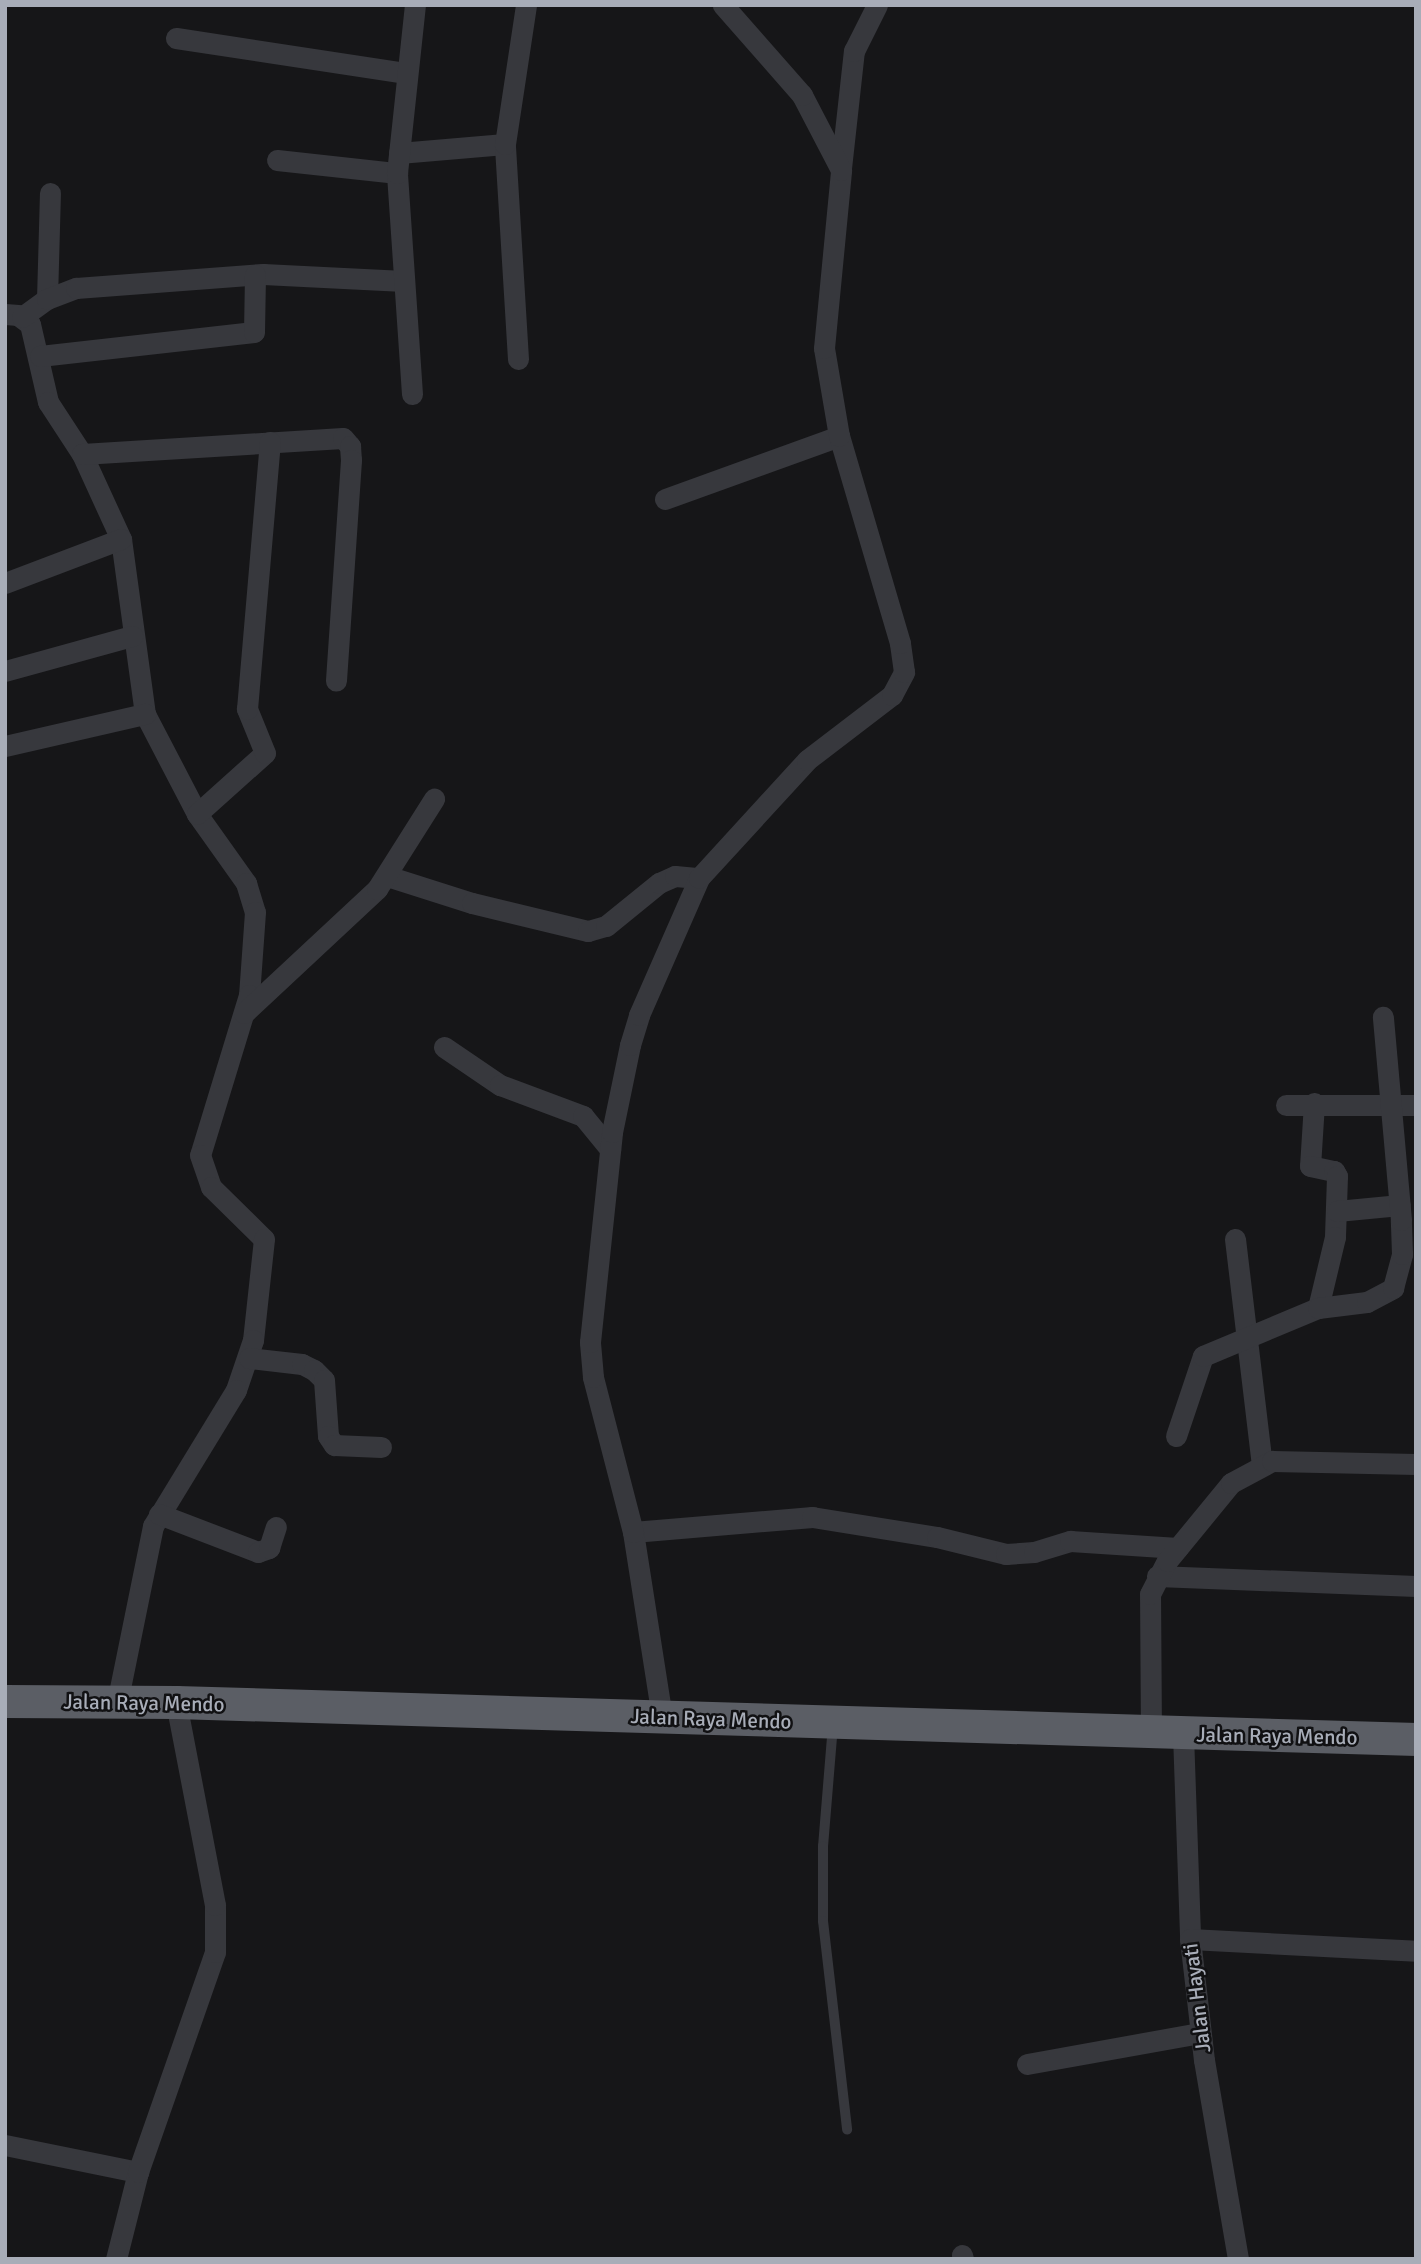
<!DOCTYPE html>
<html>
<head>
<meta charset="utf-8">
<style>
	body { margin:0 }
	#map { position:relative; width:1421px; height:2264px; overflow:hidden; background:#161618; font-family:Signika,sans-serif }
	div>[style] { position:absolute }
	.service>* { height:10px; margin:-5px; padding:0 5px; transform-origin:5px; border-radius:5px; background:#37383d }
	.minor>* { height:21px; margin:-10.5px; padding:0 10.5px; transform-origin:10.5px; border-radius:10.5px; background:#37383d }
	.trunk>* { height:33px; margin:-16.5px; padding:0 16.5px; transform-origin:16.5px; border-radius:16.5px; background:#5b5e65 }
	span { translate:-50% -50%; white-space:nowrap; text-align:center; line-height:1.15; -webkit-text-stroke:5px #111113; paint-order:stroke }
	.street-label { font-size:21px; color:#a8adb8 }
	.frame { position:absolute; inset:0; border:7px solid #a8adb8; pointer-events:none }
</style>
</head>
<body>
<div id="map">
	<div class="service">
		<i style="left:833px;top:1725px;width:121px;rotate:94.7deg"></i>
		<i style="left:823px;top:1846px;width:75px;rotate:90deg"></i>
		<i style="left:823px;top:1921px;width:210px;rotate:83.4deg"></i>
	</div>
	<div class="minor">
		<i style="left:176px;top:38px;width:233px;rotate:8.7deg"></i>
		<i style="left:399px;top:153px;width:106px;rotate:-4.9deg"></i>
		<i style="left:277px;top:160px;width:121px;rotate:6.2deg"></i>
		<i style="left:841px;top:168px;width:118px;rotate:-83.7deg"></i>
		<i style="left:854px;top:51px;width:51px;rotate:-63.4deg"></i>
		<i style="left:47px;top:299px;width:106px;rotate:-88.4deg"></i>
		<i style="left:5px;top:314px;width:13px;rotate:4deg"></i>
		<i style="left:18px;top:315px;width:15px;rotate:37deg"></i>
		<i style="left:30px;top:324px;width:80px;rotate:77deg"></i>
		<i style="left:48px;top:402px;width:62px;rotate:56.8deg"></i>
		<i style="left:82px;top:454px;width:94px;rotate:65.4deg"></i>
		<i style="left:121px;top:539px;width:177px;rotate:82.2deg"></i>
		<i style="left:145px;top:714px;width:113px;rotate:62.5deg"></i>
		<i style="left:197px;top:814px;width:85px;rotate:54.6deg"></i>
		<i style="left:246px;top:883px;width:30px;rotate:73deg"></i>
		<i style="left:255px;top:912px;width:83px;rotate:94.1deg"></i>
		<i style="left:249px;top:995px;width:167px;rotate:107deg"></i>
		<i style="left:200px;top:1155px;width:34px;rotate:71deg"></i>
		<i style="left:211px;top:1187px;width:74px;rotate:44.5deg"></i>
		<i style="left:264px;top:1239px;width:102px;rotate:96.2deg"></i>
		<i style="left:253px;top:1340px;width:53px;rotate:108.8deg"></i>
		<i style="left:236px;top:1390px;width:159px;rotate:121.4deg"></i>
		<i style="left:153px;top:1526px;width:181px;rotate:101.5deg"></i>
		<i style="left:22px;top:317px;width:31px;rotate:-36deg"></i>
		<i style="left:47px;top:299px;width:31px;rotate:-21deg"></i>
		<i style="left:76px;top:288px;width:188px;rotate:-4.3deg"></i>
		<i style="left:263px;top:274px;width:141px;rotate:2.8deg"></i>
		<i style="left:40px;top:356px;width:215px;rotate:-6.4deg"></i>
		<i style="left:254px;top:332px;width:57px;rotate:-89deg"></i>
		<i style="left:518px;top:359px;width:215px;rotate:-93.5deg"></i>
		<i style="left:505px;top:144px;width:141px;rotate:-81.4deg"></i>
		<i style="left:412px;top:394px;width:222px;rotate:-93.9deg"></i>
		<i style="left:397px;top:173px;width:169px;rotate:-83.9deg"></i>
		<i style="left:82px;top:454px;width:261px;rotate:-3.5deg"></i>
		<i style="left:343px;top:438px;width:11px;rotate:49deg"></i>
		<i style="left:350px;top:446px;width:14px;rotate:86deg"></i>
		<i style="left:351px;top:460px;width:221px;rotate:93.9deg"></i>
		<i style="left:665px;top:499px;width:185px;rotate:-19.9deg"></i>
		<i style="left:5px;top:583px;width:124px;rotate:-20.8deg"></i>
		<i style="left:5px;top:671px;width:132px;rotate:-15.4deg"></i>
		<i style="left:5px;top:746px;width:144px;rotate:-12.9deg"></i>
		<i style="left:197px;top:814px;width:91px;rotate:-41.9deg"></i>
		<i style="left:265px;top:753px;width:48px;rotate:-112.2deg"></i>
		<i style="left:247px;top:709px;width:268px;rotate:-85.1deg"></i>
		<i style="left:387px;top:876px;width:89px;rotate:17.6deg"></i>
		<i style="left:472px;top:903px;width:119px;rotate:13.6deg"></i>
		<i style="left:588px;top:931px;width:19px;rotate:-16deg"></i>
		<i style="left:606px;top:926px;width:68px;rotate:-39.1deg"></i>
		<i style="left:659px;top:883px;width:17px;rotate:-24deg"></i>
		<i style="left:675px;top:876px;width:24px;rotate:5deg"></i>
		<i style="left:244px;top:1013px;width:182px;rotate:-43deg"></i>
		<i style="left:377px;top:889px;width:107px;rotate:-57.7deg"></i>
		<i style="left:444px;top:1047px;width:68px;rotate:34.2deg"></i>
		<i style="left:500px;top:1085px;width:89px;rotate:20.5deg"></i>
		<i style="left:583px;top:1116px;width:43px;rotate:50.7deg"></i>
		<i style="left:1314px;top:1103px;width:63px;rotate:93.6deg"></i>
		<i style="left:1310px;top:1166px;width:25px;rotate:12deg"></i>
		<i style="left:1334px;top:1171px;width:6px;rotate:59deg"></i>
		<i style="left:1337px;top:1176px;width:61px;rotate:91.9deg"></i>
		<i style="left:1335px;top:1237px;width:73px;rotate:103.5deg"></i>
		<i style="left:1286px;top:1105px;width:130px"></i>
		<i style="left:1337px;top:1211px;width:63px;rotate:-5.4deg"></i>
		<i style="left:1235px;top:1239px;width:227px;rotate:83.2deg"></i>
		<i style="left:249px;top:1358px;width:53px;rotate:6.5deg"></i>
		<i style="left:302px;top:1364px;width:13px;rotate:27deg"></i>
		<i style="left:314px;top:1370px;width:14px;rotate:45deg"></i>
		<i style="left:324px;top:1380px;width:56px;rotate:85.9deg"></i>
		<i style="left:328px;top:1436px;width:11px;rotate:56deg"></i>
		<i style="left:334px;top:1445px;width:47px;rotate:2.4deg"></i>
		<i style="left:1176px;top:1436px;width:84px;rotate:-71.4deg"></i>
		<i style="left:1203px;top:1356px;width:125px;rotate:-22.7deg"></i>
		<i style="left:1318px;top:1308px;width:49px;rotate:-7deg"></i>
		<i style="left:1367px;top:1302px;width:30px;rotate:-28deg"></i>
		<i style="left:1393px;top:1288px;width:35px;rotate:-75deg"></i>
		<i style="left:1402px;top:1254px;width:34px;rotate:-92deg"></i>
		<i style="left:1401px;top:1220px;width:204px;rotate:-95.1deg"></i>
		<i style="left:159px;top:1514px;width:106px;rotate:21deg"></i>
		<i style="left:258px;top:1552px;width:12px;rotate:-20deg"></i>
		<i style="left:269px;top:1548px;width:22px;rotate:-72deg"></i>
		<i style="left:633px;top:1532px;width:180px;rotate:-4.8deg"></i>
		<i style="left:812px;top:1517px;width:127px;rotate:9.1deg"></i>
		<i style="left:937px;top:1537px;width:71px;rotate:13.8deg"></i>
		<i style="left:1006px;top:1554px;width:28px;rotate:-4deg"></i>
		<i style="left:1034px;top:1552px;width:38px;rotate:-17deg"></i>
		<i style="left:1070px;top:1541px;width:108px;rotate:3.7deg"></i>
		<i style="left:1157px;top:1576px;width:259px;rotate:2.2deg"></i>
		<i style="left:662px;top:1717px;width:187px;rotate:-98.9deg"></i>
		<i style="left:633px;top:1532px;width:160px;rotate:-104.5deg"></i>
		<i style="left:593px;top:1377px;width:35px;rotate:-95deg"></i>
		<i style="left:590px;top:1342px;width:211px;rotate:-84deg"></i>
		<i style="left:612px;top:1132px;width:89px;rotate:-78.3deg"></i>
		<i style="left:630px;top:1045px;width:31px;rotate:-73deg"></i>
		<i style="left:639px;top:1015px;width:150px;rotate:-66.3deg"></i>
		<i style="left:699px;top:878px;width:160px;rotate:-47.5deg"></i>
		<i style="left:807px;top:760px;width:107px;rotate:-37.4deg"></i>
		<i style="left:892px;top:695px;width:26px;rotate:-62deg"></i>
		<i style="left:904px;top:672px;width:29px;rotate:-98deg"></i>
		<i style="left:900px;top:643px;width:216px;rotate:-106.4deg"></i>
		<i style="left:839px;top:436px;width:89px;rotate:-99.7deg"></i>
		<i style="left:824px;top:348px;width:179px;rotate:-84.5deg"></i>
		<i style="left:841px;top:170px;width:85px;rotate:-117.5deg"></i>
		<i style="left:802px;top:95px;width:120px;rotate:-131.3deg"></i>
		<i style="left:1151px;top:1734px;width:140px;rotate:-90.4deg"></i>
		<i style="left:1150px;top:1594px;width:37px;rotate:-63deg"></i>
		<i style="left:1167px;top:1561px;width:101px;rotate:-50.6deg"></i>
		<i style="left:1231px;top:1483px;width:47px;rotate:-28.2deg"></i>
		<i style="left:1272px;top:1461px;width:144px;rotate:1.2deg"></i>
		<i style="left:1183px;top:1734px;width:205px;rotate:88deg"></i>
		<i style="left:1190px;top:1939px;width:122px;rotate:83.4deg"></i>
		<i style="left:1204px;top:2060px;width:202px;rotate:80.3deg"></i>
		<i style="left:1190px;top:1939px;width:226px;rotate:3deg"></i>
		<i style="left:1027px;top:2064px;width:176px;rotate:-10.2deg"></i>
		<i style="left:5px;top:2145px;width:136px;rotate:11.5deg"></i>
		<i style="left:962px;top:2255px;width:4px;rotate:76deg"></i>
		<i style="left:116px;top:2259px;width:90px;rotate:-75.8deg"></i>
		<i style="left:138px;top:2172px;width:233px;rotate:-70.7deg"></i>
		<i style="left:215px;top:1952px;width:47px;rotate:-90deg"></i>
		<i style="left:215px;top:1905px;width:207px;rotate:-100.9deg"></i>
	</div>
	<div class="trunk">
		<i style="left:5px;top:1701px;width:171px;rotate:0.3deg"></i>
		<i style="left:176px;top:1702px;width:1241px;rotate:1.71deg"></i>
	</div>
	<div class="street-label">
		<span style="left:144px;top:1703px;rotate:1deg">Jalan Raya Mendo</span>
		<span style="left:711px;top:1719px;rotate:2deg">Jalan Raya Mendo</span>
		<span style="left:1277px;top:1736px;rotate:1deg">Jalan Raya Mendo</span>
		<span style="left:1197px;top:1998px;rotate:-97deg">Jalan Hayati</span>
	</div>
	<div class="frame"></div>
</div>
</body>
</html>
